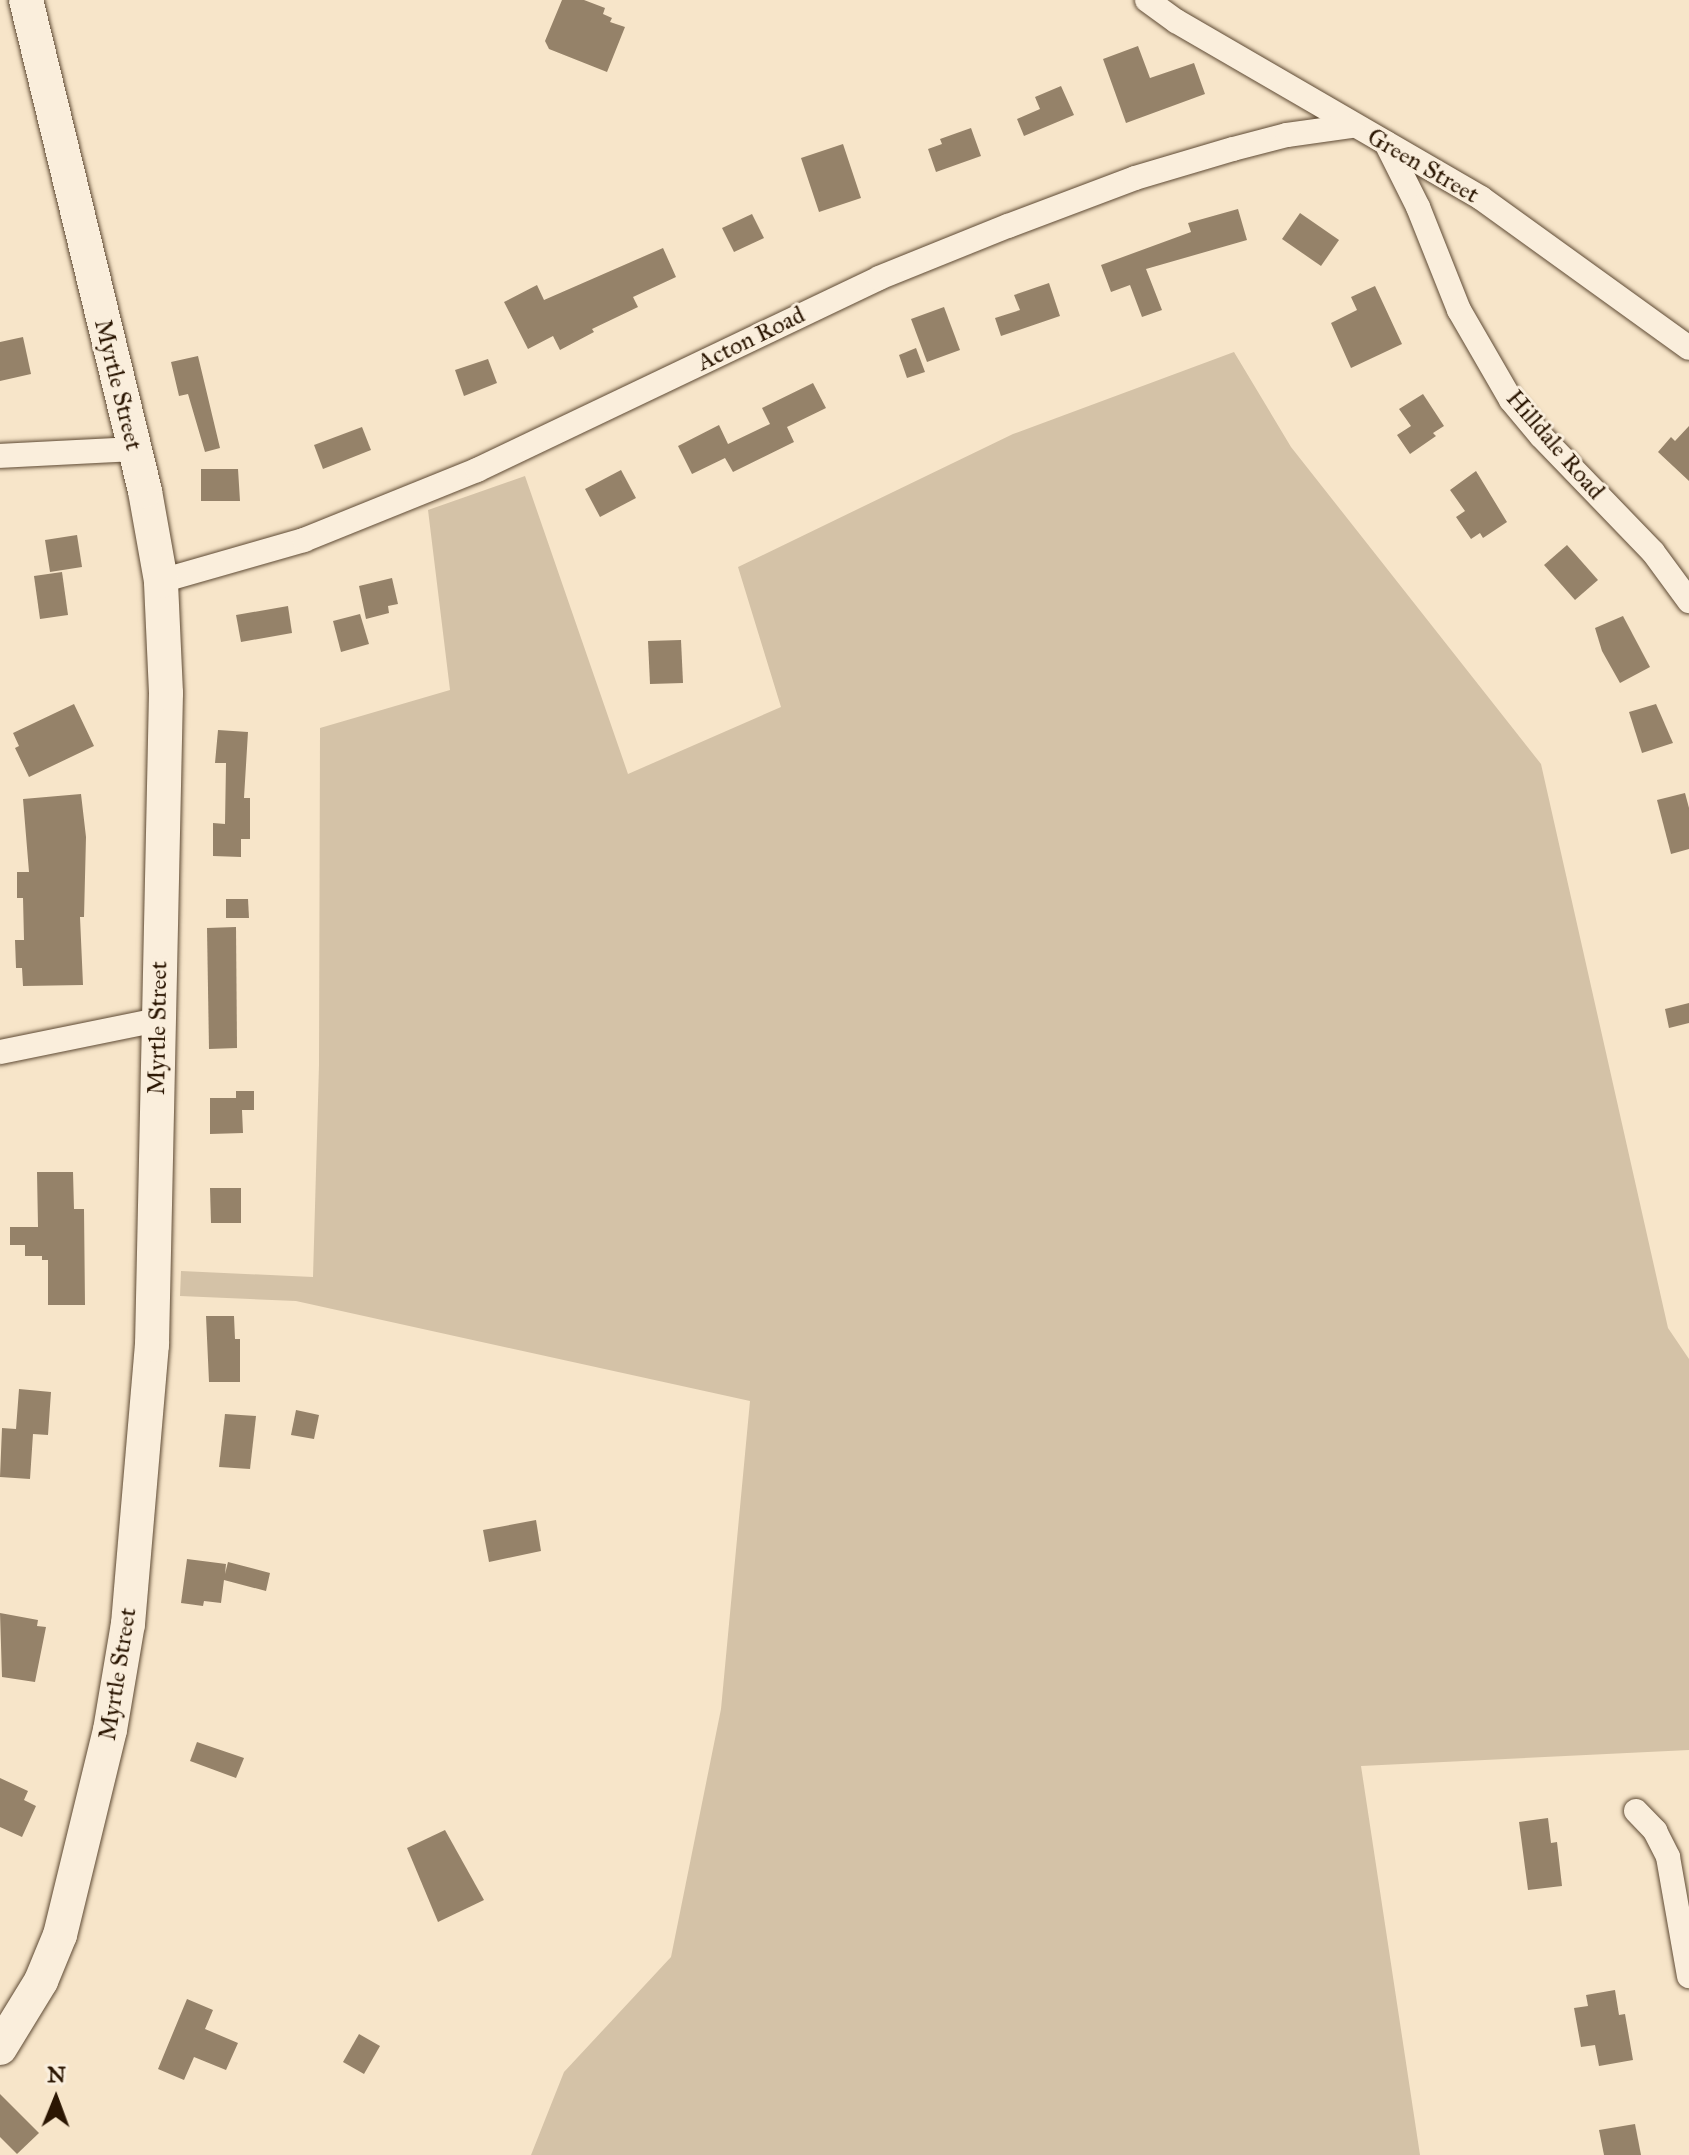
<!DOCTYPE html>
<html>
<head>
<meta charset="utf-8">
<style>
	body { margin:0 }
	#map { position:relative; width:1689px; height:2155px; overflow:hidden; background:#f7e5c9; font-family:"IM FELL Great Primer",serif }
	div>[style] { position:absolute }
	.green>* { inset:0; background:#d4c2a7 }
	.building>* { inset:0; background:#958269 }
	.roads { filter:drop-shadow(0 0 2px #5e4a34) drop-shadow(0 0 2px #5e4a34) }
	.street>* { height:24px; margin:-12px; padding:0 12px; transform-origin:12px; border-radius:12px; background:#faeedc }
	.secondary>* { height:34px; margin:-17px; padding:0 17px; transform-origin:17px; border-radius:17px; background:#faeedc }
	span { translate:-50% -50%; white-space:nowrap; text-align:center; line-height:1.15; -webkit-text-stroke:6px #faeedc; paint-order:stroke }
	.street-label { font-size:24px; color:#2b1602 }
	.north { position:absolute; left:16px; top:2059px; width:80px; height:80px; -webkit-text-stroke:6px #faeedc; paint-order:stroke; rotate:1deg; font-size:22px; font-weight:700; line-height:32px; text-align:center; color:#2b1602 }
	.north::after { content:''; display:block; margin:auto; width:28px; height:36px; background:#2b1602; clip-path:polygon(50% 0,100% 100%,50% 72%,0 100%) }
</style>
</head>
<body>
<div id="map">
	<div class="green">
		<i style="clip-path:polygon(1234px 352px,1291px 447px,1541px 764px,1668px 1328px,1689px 1359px,1689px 1750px,1361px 1766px,1420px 2155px,531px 2155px,564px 2072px,671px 1957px,721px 1709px,750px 1401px,296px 1301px,180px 1296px,181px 1271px,313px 1277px,319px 1065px,320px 728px,450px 690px,428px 510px,525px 476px,628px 774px,781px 707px,738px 567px,1013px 434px)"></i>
	</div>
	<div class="building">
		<i style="clip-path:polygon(562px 0,584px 0,605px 8px,603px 14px,612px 18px,610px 22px,625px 27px,607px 72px,549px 49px,545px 41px)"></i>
		<i style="clip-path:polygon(1138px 46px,1150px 78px,1194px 63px,1205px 94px,1126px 123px,1103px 59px)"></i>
		<i style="clip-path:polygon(1061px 86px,1074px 115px,1024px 136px,1017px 119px,1040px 109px,1035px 97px)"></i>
		<i style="clip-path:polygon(971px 128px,981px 156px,936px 172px,928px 149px,942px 144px,940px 139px)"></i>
		<i style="clip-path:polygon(843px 144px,861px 198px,819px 212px,801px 158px)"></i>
		<i style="clip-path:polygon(1238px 209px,1247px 240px,1146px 269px,1162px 310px,1142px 317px,1130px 285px,1111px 292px,1101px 265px,1191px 232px,1188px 223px)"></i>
		<i style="clip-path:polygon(1300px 213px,1339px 240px,1321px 266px,1282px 239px)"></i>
		<i style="clip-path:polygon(752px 214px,764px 238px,734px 252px,722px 228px)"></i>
		<i style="clip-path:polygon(663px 248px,676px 277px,633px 297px,638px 307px,592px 329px,594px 332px,560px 350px,553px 336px,528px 349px,504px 302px,537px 285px,544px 300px)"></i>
		<i style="clip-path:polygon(1049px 283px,1060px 316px,1001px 336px,995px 318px,1020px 310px,1014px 295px)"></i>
		<i style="clip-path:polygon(1375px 286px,1402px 344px,1351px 368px,1331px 323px,1357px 310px,1351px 297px)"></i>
		<i style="clip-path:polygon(944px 307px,960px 350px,927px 362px,911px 319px)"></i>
		<i style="clip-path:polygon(23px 337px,31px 374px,0 381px,0 342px)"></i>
		<i style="clip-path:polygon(916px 348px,925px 372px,907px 378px,899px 355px)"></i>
		<i style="clip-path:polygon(198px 356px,220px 448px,205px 452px,188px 394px,179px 396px,171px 362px)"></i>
		<i style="clip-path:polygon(488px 359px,497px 383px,464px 396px,455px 370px)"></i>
		<i style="clip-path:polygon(813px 383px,826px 408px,787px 427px,794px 442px,733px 472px,725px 458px,692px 474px,678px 446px,719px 425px,728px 444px,770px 424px,762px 408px)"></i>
		<i style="clip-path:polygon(1423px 394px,1444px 426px,1433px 433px,1436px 436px,1410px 454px,1397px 435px,1411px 426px,1399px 409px)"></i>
		<i style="clip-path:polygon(1689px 426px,1689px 481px,1658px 452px,1671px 437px,1675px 441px)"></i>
		<i style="clip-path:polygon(362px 427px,371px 450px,323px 469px,314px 445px)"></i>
		<i style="clip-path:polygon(201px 469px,238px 469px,240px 501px,201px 501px)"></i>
		<i style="clip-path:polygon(621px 470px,636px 498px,600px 517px,585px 489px)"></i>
		<i style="clip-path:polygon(1476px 471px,1507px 522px,1483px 538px,1480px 533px,1471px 539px,1456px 517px,1465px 511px,1450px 490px)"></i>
		<i style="clip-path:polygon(77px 535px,82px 567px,50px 572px,45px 540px)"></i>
		<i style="clip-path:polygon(1567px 545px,1598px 580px,1575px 600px,1544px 565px)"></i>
		<i style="clip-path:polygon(62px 572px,68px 615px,40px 619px,34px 576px)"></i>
		<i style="clip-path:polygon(392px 578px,398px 604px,388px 606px,389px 613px,366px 619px,359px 586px)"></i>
		<i style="clip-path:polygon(288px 606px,292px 633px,241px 642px,236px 615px)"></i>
		<i style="clip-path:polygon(360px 614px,369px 644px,341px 652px,333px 621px)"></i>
		<i style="clip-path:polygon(1623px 616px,1650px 667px,1620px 683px,1602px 651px,1595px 628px)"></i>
		<i style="clip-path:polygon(681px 640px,683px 683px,650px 684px,648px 641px)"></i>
		<i style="clip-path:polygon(74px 704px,94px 746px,29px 777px,15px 748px,19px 746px,13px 733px)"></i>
		<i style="clip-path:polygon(1656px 704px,1673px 743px,1642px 753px,1629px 712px)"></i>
		<i style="clip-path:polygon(218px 730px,248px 732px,244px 798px,250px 798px,250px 839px,241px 839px,241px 857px,213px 856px,213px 823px,225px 824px,226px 763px,215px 763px)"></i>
		<i style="clip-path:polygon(1685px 793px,1689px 808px,1689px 849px,1671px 854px,1657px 800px)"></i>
		<i style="clip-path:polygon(81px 794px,86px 837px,84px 917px,80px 917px,83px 985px,23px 986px,22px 968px,16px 968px,15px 940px,24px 940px,23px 898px,17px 898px,17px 872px,29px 872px,23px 799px)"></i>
		<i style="clip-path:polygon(226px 899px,248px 899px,249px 918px,226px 918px)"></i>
		<i style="clip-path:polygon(236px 927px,237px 1048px,209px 1049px,207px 928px)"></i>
		<i style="clip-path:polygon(1689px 1003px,1689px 1023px,1669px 1028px,1665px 1009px)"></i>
		<i style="clip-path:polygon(236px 1091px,254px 1091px,254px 1110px,242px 1110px,243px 1133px,210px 1134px,210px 1098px,236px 1098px)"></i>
		<i style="clip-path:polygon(37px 1172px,73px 1172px,74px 1209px,84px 1209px,85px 1305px,48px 1305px,48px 1260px,42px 1260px,42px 1256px,25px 1256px,25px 1245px,10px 1245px,10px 1227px,38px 1227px)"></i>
		<i style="clip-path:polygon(210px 1188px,241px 1188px,241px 1223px,211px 1223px)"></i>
		<i style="clip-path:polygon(206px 1316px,234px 1316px,235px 1339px,240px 1339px,240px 1382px,209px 1382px)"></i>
		<i style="clip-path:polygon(19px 1389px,51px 1392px,48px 1435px,33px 1434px,30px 1479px,0 1477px,2px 1428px,16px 1429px)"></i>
		<i style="clip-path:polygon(296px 1410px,319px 1415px,314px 1439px,291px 1435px)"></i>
		<i style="clip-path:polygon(225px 1414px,256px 1416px,250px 1469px,219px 1467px)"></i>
		<i style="clip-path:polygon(536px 1520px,541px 1551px,489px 1562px,483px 1530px)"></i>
		<i style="clip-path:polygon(187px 1559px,226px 1564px,225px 1574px,228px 1562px,270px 1573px,266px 1591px,224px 1580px,221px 1603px,204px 1601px,203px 1606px,181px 1603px)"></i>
		<i style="clip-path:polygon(0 1613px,38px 1620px,37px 1626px,46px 1627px,35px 1682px,2px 1677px)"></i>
		<i style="clip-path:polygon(197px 1742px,244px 1758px,236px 1778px,190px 1761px)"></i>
		<i style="clip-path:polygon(0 1778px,28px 1791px,24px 1800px,36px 1806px,22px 1837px,0 1827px)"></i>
		<i style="clip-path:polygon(1548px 1818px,1551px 1843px,1557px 1842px,1562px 1886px,1528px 1890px,1519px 1822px)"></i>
		<i style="clip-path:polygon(445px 1830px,484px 1900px,438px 1922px,407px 1848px)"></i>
		<i style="clip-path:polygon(1615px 1990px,1619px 2015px,1625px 2014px,1633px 2060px,1599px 2066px,1595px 2045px,1581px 2047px,1574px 2008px,1588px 2006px,1586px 1995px)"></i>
		<i style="clip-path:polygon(187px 1999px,213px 2010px,205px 2029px,238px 2043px,226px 2070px,194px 2057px,184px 2080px,158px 2069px)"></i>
		<i style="clip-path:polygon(359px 2034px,380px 2046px,364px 2074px,343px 2062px)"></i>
		<i style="clip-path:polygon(0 2094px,39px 2133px,17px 2154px,0 2137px)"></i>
		<i style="clip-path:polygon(1635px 2124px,1641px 2155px,1604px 2155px,1599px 2130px)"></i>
	</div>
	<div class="roads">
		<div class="street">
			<i style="left:1147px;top:0;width:36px;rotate:36deg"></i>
			<i style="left:1176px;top:21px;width:353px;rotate:30.1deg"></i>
			<i style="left:1481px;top:198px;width:256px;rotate:35.8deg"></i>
			<i style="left:1386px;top:143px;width:72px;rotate:63.4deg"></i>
			<i style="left:1418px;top:207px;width:111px;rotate:68.3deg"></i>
			<i style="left:1459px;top:310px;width:104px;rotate:60deg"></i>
			<i style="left:1511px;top:400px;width:47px;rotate:50.2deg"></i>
			<i style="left:1541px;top:436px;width:161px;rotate:46deg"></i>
			<i style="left:1653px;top:552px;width:61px;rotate:53.7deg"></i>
			<i style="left:0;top:456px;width:133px;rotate:-3deg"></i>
			<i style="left:161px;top:581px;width:149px;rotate:-16deg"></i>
			<i style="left:304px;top:540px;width:187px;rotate:-22deg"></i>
			<i style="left:477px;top:470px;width:445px;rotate:-25.5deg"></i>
			<i style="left:879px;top:278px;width:139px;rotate:-22deg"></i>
			<i style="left:1008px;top:226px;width:136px;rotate:-20.7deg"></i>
			<i style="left:1135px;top:178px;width:102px;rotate:-16.5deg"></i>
			<i style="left:1233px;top:149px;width:56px;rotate:-14.5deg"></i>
			<i style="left:1287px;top:135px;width:66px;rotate:-7.9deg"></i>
			<i style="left:0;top:1052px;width:160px;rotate:-11.5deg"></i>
			<i style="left:1636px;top:1811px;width:28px;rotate:46deg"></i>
			<i style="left:1655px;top:1831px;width:29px;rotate:63deg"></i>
			<i style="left:1668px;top:1857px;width:121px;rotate:80deg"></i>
		</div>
		<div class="secondary">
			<i style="left:0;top:2048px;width:79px;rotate:-58.5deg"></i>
			<i style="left:41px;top:1981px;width:50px;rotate:-67.6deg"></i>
			<i style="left:60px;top:1935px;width:211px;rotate:-76.3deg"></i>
			<i style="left:110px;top:1730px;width:108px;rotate:-80.4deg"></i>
			<i style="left:128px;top:1624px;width:280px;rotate:-85.1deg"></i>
			<i style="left:152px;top:1345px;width:652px;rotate:-88.77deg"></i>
			<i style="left:166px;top:693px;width:112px;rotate:-92.6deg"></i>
			<i style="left:161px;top:581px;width:91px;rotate:-100.1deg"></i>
			<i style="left:145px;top:491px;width:505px;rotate:-103.62deg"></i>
		</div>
	</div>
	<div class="street-label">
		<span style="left:1423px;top:166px;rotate:30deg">Green Street</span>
		<span style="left:751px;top:339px;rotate:-26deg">Acton Road</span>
		<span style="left:118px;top:385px;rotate:76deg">Myrtle Street</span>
		<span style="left:1555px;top:445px;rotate:49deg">Hilldale Road</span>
		<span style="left:158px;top:1028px;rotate:-89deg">Myrtle Street</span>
		<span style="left:118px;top:1674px;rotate:-81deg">Myrtle Street</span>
	</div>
	<div class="north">N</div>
</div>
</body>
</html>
